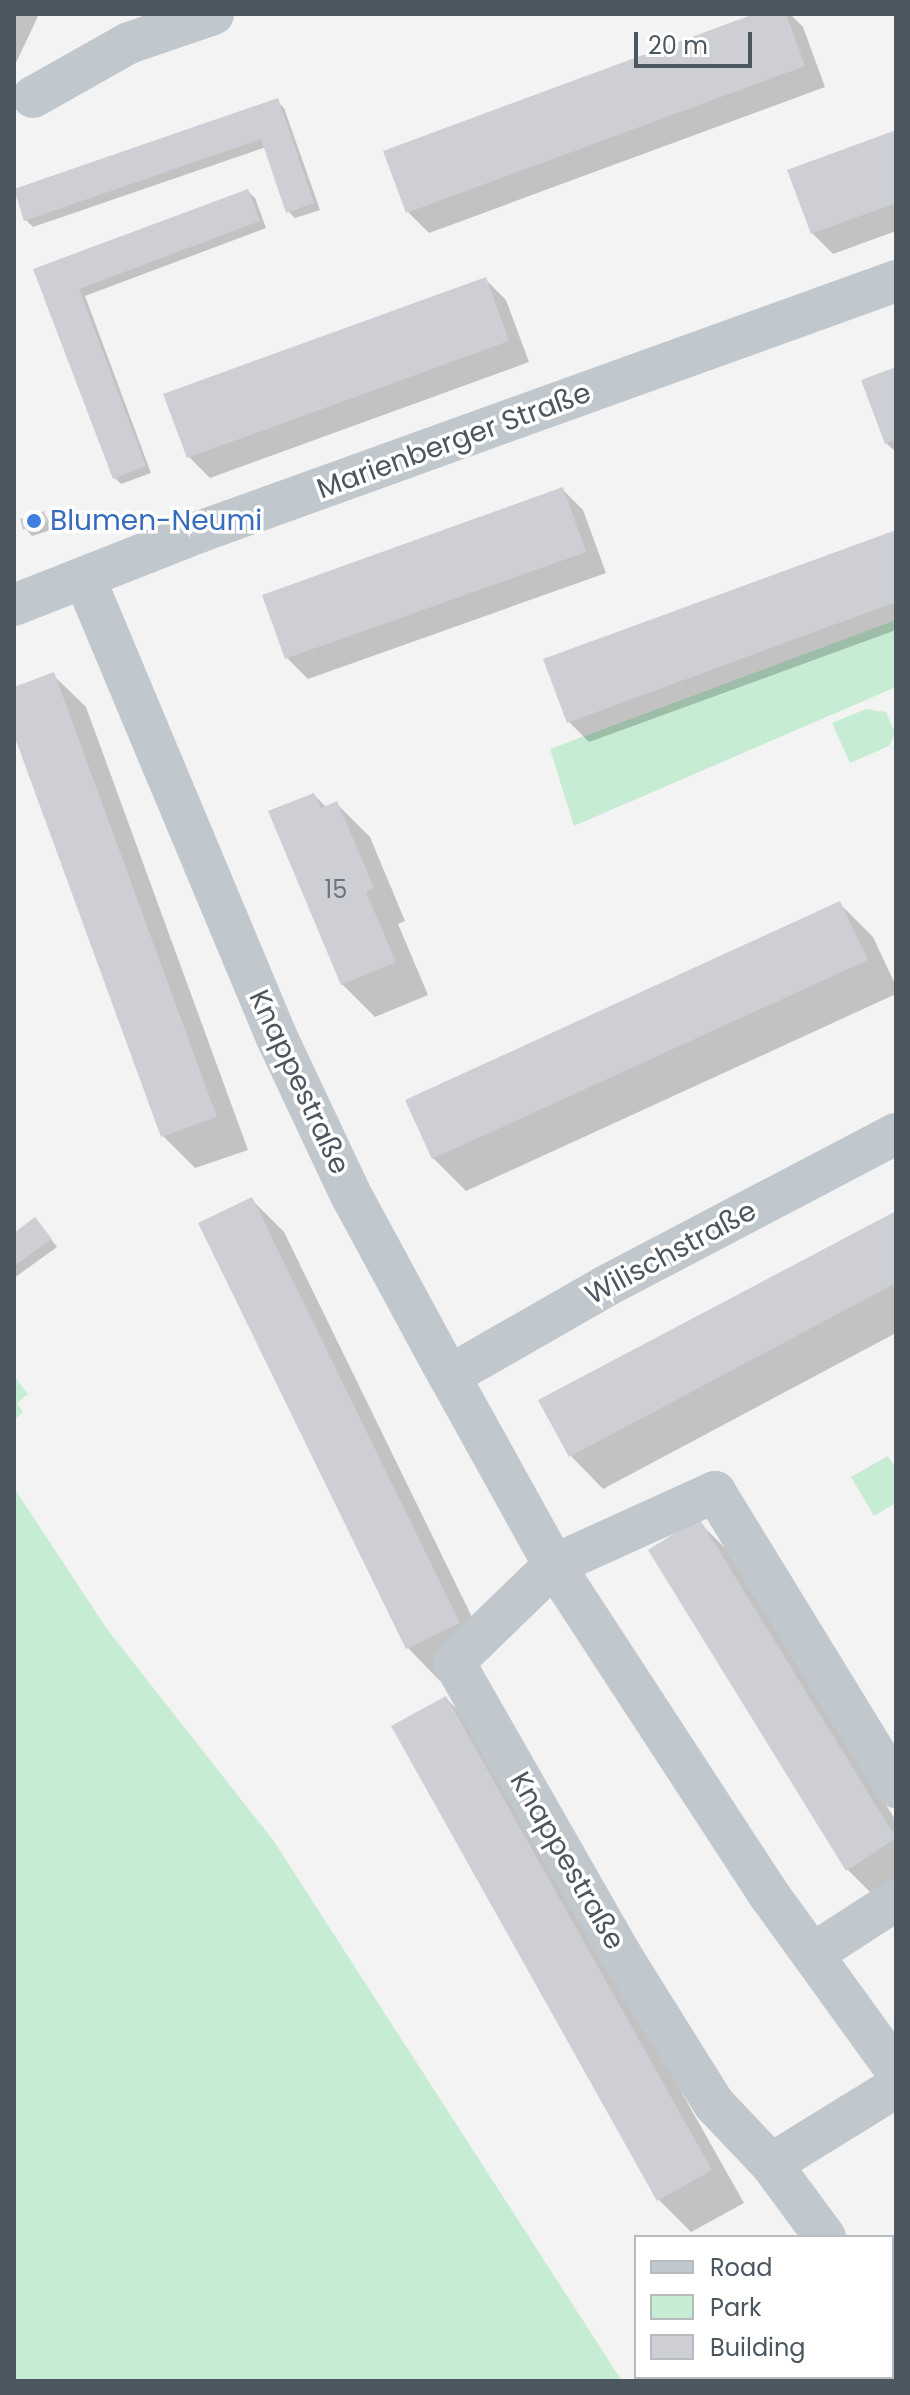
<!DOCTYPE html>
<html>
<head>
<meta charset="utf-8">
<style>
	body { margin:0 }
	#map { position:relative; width:910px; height:2395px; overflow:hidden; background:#f4f3f3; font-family:Poppins,sans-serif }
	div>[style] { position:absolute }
	.green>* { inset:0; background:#c6edd3 }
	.shadow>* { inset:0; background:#0003 }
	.building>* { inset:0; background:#cdcfd4 }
	.street>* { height:42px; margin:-21px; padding:0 21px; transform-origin:21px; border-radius:21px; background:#c0c7cd }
	.dots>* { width:22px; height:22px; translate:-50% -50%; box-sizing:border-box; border:4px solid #fff; border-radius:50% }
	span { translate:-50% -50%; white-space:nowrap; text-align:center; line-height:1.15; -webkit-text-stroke:7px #fff; paint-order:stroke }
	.number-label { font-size:24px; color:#6c747c }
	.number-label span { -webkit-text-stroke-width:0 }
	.street-label { font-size:28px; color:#4c565e }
	.shop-label { font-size:28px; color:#366cbe }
	.left { translate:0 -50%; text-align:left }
	.frame { position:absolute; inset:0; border:16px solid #4c565e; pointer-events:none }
	.legend { position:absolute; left:634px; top:2235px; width:260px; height:144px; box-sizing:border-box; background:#fff; border:2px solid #b7bbbf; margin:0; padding:10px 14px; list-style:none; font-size:24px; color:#4c565e }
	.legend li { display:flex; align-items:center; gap:16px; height:40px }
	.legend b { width:40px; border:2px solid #b7bbbf }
	.scale { position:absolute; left:634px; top:32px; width:118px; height:36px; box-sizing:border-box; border:4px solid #4c565e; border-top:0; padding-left:10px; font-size:24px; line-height:28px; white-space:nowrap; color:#4c565e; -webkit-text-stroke:6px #fff; paint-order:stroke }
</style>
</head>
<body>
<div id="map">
	<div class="green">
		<i style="clip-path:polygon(896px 620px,896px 687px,574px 826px,550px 749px)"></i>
		<i style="clip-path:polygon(866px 709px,886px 712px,895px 733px,889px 746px,850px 763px,832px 723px)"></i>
		<i style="clip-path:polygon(14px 1376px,28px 1394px,17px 1403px,23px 1412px,14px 1420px)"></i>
		<i style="clip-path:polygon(888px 1456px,896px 1469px,896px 1503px,874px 1516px,851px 1477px)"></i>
		<i style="clip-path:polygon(14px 1488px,107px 1629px,273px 1840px,622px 2381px,14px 2381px)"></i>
	</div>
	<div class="shadow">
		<i style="clip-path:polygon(14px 14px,39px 14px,14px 67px)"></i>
		<i style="clip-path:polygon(760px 14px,790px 14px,803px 27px,825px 87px,429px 233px,408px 212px,386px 152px)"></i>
		<i style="clip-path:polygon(277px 101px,284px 108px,320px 210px,295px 218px,288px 211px,266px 147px,33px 227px,26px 220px)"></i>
		<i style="clip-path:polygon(896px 132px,896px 231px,833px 254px,812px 233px)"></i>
		<i style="clip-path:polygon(248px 191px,255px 198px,266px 228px,85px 296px,151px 473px,121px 484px,114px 477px,36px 271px)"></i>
		<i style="clip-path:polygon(485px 279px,506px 300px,529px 362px,210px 478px,189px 457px)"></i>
		<i style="clip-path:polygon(896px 369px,896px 452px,886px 443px)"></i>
		<i style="clip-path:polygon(562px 489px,583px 510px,606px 573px,308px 679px,287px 658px)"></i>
		<i style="clip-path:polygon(44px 513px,54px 529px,32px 536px,25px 528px)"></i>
		<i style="clip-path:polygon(896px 532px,896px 630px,589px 742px,568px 721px)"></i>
		<i style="clip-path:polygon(53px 675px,86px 707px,248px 1150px,195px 1168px,163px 1136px,14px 729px,14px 689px)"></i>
		<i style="clip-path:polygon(314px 795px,327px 808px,337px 804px,370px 837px,405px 921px,398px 924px,428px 995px,375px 1017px,342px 984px)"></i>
		<i style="clip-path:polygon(840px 904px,873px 937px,896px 986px,896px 994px,466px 1191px,433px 1158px)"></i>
		<i style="clip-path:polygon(251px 1199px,284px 1232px,491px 1656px,440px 1681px,408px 1648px)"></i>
		<i style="clip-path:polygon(896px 1212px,896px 1333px,603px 1489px,571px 1456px)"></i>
		<i style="clip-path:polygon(42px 1227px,57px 1247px,14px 1278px,14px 1235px)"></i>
		<i style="clip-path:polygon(698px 1521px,731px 1554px,896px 1821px,896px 1893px,881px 1903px,848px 1870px,651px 1550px)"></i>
		<i style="clip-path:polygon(446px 1698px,478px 1731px,744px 2203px,691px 2232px,659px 2200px)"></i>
		<i style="clip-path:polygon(779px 2377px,862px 2377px,864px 2381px,782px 2381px)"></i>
	</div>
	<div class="building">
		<i style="clip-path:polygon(754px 14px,786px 14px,805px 66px,406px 213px,383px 151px)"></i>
		<i style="clip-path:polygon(278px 98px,314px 203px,286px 213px,261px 139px,24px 221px,14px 189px)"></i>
		<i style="clip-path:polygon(896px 130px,896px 203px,811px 234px,787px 170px)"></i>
		<i style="clip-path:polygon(248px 189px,260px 221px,79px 289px,146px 466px,113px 479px,33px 269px)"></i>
		<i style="clip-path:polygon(486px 277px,509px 341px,187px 458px,163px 394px)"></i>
		<i style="clip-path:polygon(896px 367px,896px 439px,885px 444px,861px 380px)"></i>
		<i style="clip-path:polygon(563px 487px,586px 552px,285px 659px,262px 595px)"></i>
		<i style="clip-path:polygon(44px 511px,48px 522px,23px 530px,20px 519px)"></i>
		<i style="clip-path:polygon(896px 530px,896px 602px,567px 723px,543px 659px)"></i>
		<i style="clip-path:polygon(54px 672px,217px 1117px,161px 1137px,14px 735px,14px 687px)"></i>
		<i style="clip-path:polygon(314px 793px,321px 808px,337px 801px,374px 888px,366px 892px,396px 962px,341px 985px,268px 811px)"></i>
		<i style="clip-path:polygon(840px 901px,868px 960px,432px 1159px,405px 1100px)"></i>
		<i style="clip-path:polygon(252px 1197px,460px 1623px,406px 1649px,198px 1223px)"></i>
		<i style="clip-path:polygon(896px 1211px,896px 1283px,569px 1457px,538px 1400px)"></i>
		<i style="clip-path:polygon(35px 1217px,52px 1239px,14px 1266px,14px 1233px)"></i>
		<i style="clip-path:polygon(699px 1518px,896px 1838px,846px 1871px,648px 1550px)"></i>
		<i style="clip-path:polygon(446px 1696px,712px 2170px,657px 2201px,391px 1726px)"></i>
		<i style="clip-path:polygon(777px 2377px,854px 2377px,856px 2381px,780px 2381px)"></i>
	</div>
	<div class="street">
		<i style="left:33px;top:97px;width:110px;rotate:-29.4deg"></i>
		<i style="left:129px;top:43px;width:89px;rotate:-19deg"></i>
		<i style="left:85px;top:579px;width:500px;rotate:67.3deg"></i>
		<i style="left:278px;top:1040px;width:171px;rotate:64.8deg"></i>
		<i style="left:351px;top:1195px;width:191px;rotate:61.6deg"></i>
		<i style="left:442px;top:1363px;width:231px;rotate:61deg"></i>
		<i style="left:554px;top:1565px;width:395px;rotate:56.9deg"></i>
		<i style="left:770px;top:1896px;width:215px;rotate:54.1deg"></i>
		<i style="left:14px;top:605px;width:199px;rotate:-21.5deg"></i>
		<i style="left:199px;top:532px;width:741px;rotate:-19.8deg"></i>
		<i style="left:449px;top:1376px;width:181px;rotate:-29.8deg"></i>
		<i style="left:606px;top:1286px;width:327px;rotate:-27.7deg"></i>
		<i style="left:814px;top:1953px;width:98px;rotate:-32.9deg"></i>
		<i style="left:771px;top:2164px;width:147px;rotate:-31.6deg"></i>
		<i style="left:825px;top:2237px;width:91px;rotate:-126.5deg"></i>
		<i style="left:771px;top:2164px;width:83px;rotate:-133.5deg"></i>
		<i style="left:714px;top:2104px;width:176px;rotate:-122deg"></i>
		<i style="left:621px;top:1955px;width:337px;rotate:-119.7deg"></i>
		<i style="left:454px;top:1662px;width:139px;rotate:-44.1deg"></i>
		<i style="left:554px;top:1565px;width:177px;rotate:-24.4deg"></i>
		<i style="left:715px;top:1492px;width:346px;rotate:58.5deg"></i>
		<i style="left:892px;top:2327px;width:7px;rotate:56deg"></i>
	</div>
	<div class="dots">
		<i style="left:34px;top:521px;background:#3f7fe0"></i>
	</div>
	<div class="number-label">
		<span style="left:336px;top:890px">15</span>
	</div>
	<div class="street-label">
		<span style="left:454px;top:441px;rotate:-20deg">Marienberger Straße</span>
		<span style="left:299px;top:1082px;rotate:65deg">Knappestraße</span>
		<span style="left:671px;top:1253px;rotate:-28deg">Wilischstraße</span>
		<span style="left:567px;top:1861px;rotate:60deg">Knappestraße</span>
	</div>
	<div class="shop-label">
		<span class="left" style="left:50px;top:521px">Blumen-Neumi</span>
	</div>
	<div class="frame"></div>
	<ul class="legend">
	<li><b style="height:10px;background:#c0c7cd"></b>Road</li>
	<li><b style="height:22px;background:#c6edd3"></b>Park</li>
	<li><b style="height:22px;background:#cdcfd4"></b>Building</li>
	</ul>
	<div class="scale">20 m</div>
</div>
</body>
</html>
